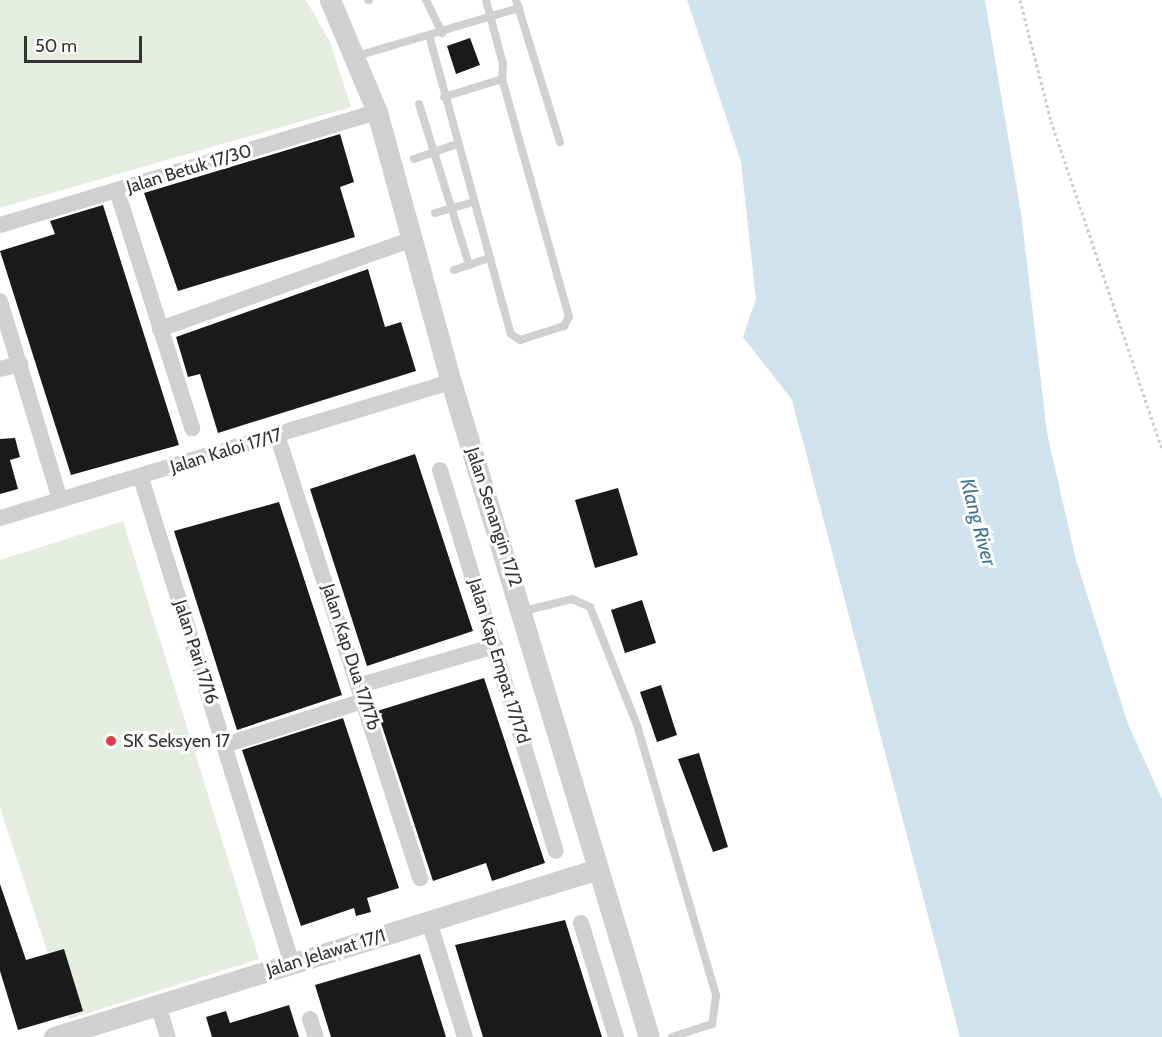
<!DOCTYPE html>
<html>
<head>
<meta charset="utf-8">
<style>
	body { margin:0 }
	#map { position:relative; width:1162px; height:1037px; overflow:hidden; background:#fff; font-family:Cabin,sans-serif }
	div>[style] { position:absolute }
	.green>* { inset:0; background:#e6ecdf }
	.water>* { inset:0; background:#cfe2ee }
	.building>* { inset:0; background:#1a1a1a }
	.path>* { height:3px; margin-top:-1.5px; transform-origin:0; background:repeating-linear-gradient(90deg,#cdcdcd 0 3px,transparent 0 6px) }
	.service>* { height:8px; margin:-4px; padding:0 4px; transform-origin:4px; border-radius:4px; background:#d0d0d0 }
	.minor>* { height:16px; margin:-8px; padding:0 8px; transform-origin:8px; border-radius:8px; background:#d0d0d0 }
	.tertiary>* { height:21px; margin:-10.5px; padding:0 10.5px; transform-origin:10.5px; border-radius:10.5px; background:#d0d0d0 }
	.dots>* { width:16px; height:16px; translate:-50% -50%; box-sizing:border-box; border:3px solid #fff; border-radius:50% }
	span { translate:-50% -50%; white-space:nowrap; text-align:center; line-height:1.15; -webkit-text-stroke:6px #fff; paint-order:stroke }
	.street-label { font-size:18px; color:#333 }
	.poi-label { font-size:18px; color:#333 }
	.left { translate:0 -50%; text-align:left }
	.water-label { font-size:20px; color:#3f7597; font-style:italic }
	.scale { position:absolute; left:24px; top:36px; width:118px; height:27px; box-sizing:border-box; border:3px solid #333; border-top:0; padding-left:8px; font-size:18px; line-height:21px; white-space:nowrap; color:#333; -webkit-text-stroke:4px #fff; paint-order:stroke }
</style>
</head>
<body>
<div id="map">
	<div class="green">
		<i style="clip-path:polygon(0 0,306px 0,330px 42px,351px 107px,0 208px)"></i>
		<i style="clip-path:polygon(123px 521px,259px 959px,69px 1019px,0 807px,0 560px)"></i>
	</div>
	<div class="water">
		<i style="clip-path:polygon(687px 0,985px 0,1021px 213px,1047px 433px,1076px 560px,1128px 724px,1162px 799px,1162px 1037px,960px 1037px,792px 400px,743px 337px,756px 299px,741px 162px)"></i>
	</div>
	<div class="building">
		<i style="clip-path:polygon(470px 38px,480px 65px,456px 74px,447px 46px)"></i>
		<i style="clip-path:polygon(340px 134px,354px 182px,340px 187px,355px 237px,178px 291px,144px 193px)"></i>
		<i style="clip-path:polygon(103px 205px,179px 445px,71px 475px,0 251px,55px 234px,50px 221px)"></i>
		<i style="clip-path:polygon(368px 269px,385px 327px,401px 322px,416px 371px,218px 433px,200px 374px,188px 377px,176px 337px)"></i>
		<i style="clip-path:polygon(15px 438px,20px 457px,10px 460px,18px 489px,0 494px,0 439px)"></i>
		<i style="clip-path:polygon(415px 454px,473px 631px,367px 666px,310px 489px)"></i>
		<i style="clip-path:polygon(618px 488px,638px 555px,595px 568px,575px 500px)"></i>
		<i style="clip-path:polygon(279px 502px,342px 695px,237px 730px,174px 531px)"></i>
		<i style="clip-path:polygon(642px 600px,656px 643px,625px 653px,611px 610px)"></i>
		<i style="clip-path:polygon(484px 678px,545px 863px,492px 881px,486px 863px,433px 881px,377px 711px)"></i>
		<i style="clip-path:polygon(661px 685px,677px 735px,657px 742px,640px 692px)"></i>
		<i style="clip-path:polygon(343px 718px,399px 888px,367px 898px,371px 912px,356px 916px,354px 908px,301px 926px,242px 750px)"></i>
		<i style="clip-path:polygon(699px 753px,728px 847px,713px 852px,678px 759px)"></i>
		<i style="clip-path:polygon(0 884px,26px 960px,64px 949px,83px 1011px,18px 1030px,0 971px)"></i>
		<i style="clip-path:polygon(565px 920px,602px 1037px,483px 1037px,455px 945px)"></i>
		<i style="clip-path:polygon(420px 954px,446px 1037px,331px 1037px,315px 985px)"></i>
		<i style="clip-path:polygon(289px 1005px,299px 1037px,212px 1037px,206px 1017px,226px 1011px,230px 1023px)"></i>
	</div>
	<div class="path">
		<i style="left:1020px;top:0;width:125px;rotate:75.6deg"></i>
		<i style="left:1051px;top:121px;width:345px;rotate:71.3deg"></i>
	</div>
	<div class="service">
		<i style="left:368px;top:0;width:1px"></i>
		<i style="left:426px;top:0;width:37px;rotate:64deg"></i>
		<i style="left:516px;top:0;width:149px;rotate:72.8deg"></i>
		<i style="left:429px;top:35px;width:310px;rotate:74.7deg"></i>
		<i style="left:511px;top:334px;width:11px;rotate:34deg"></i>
		<i style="left:520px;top:340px;width:46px;rotate:-17.7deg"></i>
		<i style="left:564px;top:326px;width:10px;rotate:-61deg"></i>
		<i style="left:569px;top:317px;width:247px;rotate:-105.7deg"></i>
		<i style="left:357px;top:56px;width:169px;rotate:-16.5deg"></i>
		<i style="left:444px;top:97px;width:61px;rotate:-17.2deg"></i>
		<i style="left:502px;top:79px;width:15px;rotate:-86deg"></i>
		<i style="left:503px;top:64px;width:66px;rotate:-104.9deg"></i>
		<i style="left:419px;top:104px;width:169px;rotate:72.7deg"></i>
		<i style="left:414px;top:159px;width:46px;rotate:-19.2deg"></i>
		<i style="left:435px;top:213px;width:40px;rotate:-16deg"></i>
		<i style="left:454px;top:270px;width:37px;rotate:-19deg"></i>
		<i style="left:524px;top:611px;width:49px;rotate:-14deg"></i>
		<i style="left:572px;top:599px;width:20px;rotate:24deg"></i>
		<i style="left:590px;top:607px;width:127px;rotate:68.3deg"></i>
		<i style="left:637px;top:725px;width:282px;rotate:73.7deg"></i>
		<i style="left:716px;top:996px;width:28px;rotate:98deg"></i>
		<i style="left:712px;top:1024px;width:42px;rotate:162deg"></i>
	</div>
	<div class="minor">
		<i style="left:117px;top:191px;width:249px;rotate:72.4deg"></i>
		<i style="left:0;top:225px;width:394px;rotate:-16.7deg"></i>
		<i style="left:0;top:301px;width:208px;rotate:73.2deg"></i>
		<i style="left:160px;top:329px;width:265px;rotate:-19.6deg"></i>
		<i style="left:0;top:369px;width:21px;rotate:-14deg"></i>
		<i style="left:277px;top:435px;width:466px;rotate:72.1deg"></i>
		<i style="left:440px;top:470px;width:398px;rotate:73.1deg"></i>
		<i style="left:141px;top:478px;width:509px;rotate:72.74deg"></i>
		<i style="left:0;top:518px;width:471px;rotate:-16.8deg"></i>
		<i style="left:361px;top:685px;width:140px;rotate:-16.2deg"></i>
		<i style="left:225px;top:745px;width:148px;rotate:-17.7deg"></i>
		<i style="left:429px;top:921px;width:121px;rotate:72.8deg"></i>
		<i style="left:581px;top:923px;width:119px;rotate:72.9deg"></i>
		<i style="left:158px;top:1005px;width:34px;rotate:73deg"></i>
		<i style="left:310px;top:1019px;width:19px;rotate:72deg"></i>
	</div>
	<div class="tertiary">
		<i style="left:330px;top:0;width:121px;rotate:67.2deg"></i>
		<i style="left:377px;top:112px;width:280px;rotate:74.7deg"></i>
		<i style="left:451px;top:382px;width:684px;rotate:73.18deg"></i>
		<i style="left:54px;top:1037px;width:569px;rotate:-17.16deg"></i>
	</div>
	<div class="dots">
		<i style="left:111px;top:741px;background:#e63946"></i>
	</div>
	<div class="street-label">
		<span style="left:189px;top:169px;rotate:-17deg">Jalan Betuk 17/30</span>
		<span style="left:226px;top:451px;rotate:-17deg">Jalan Kaloi 17/17</span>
		<span style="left:494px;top:517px;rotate:72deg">Jalan Senangin 17/2</span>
		<span style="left:196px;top:652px;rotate:72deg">Jalan Pari 17/16</span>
		<span style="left:351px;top:657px;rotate:72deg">Jalan Kap Dua 17/17b</span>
		<span style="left:499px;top:661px;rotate:73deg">Jalan Kap Empat 17/17d</span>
		<span style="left:326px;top:953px;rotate:-17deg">Jalan Jelawat 17/1</span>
	</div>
	<div class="poi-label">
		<span class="left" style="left:123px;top:741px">SK Seksyen 17</span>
	</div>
	<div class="water-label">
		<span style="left:978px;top:522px;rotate:75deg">Klang River</span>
	</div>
	<div class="scale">50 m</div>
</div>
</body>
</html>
